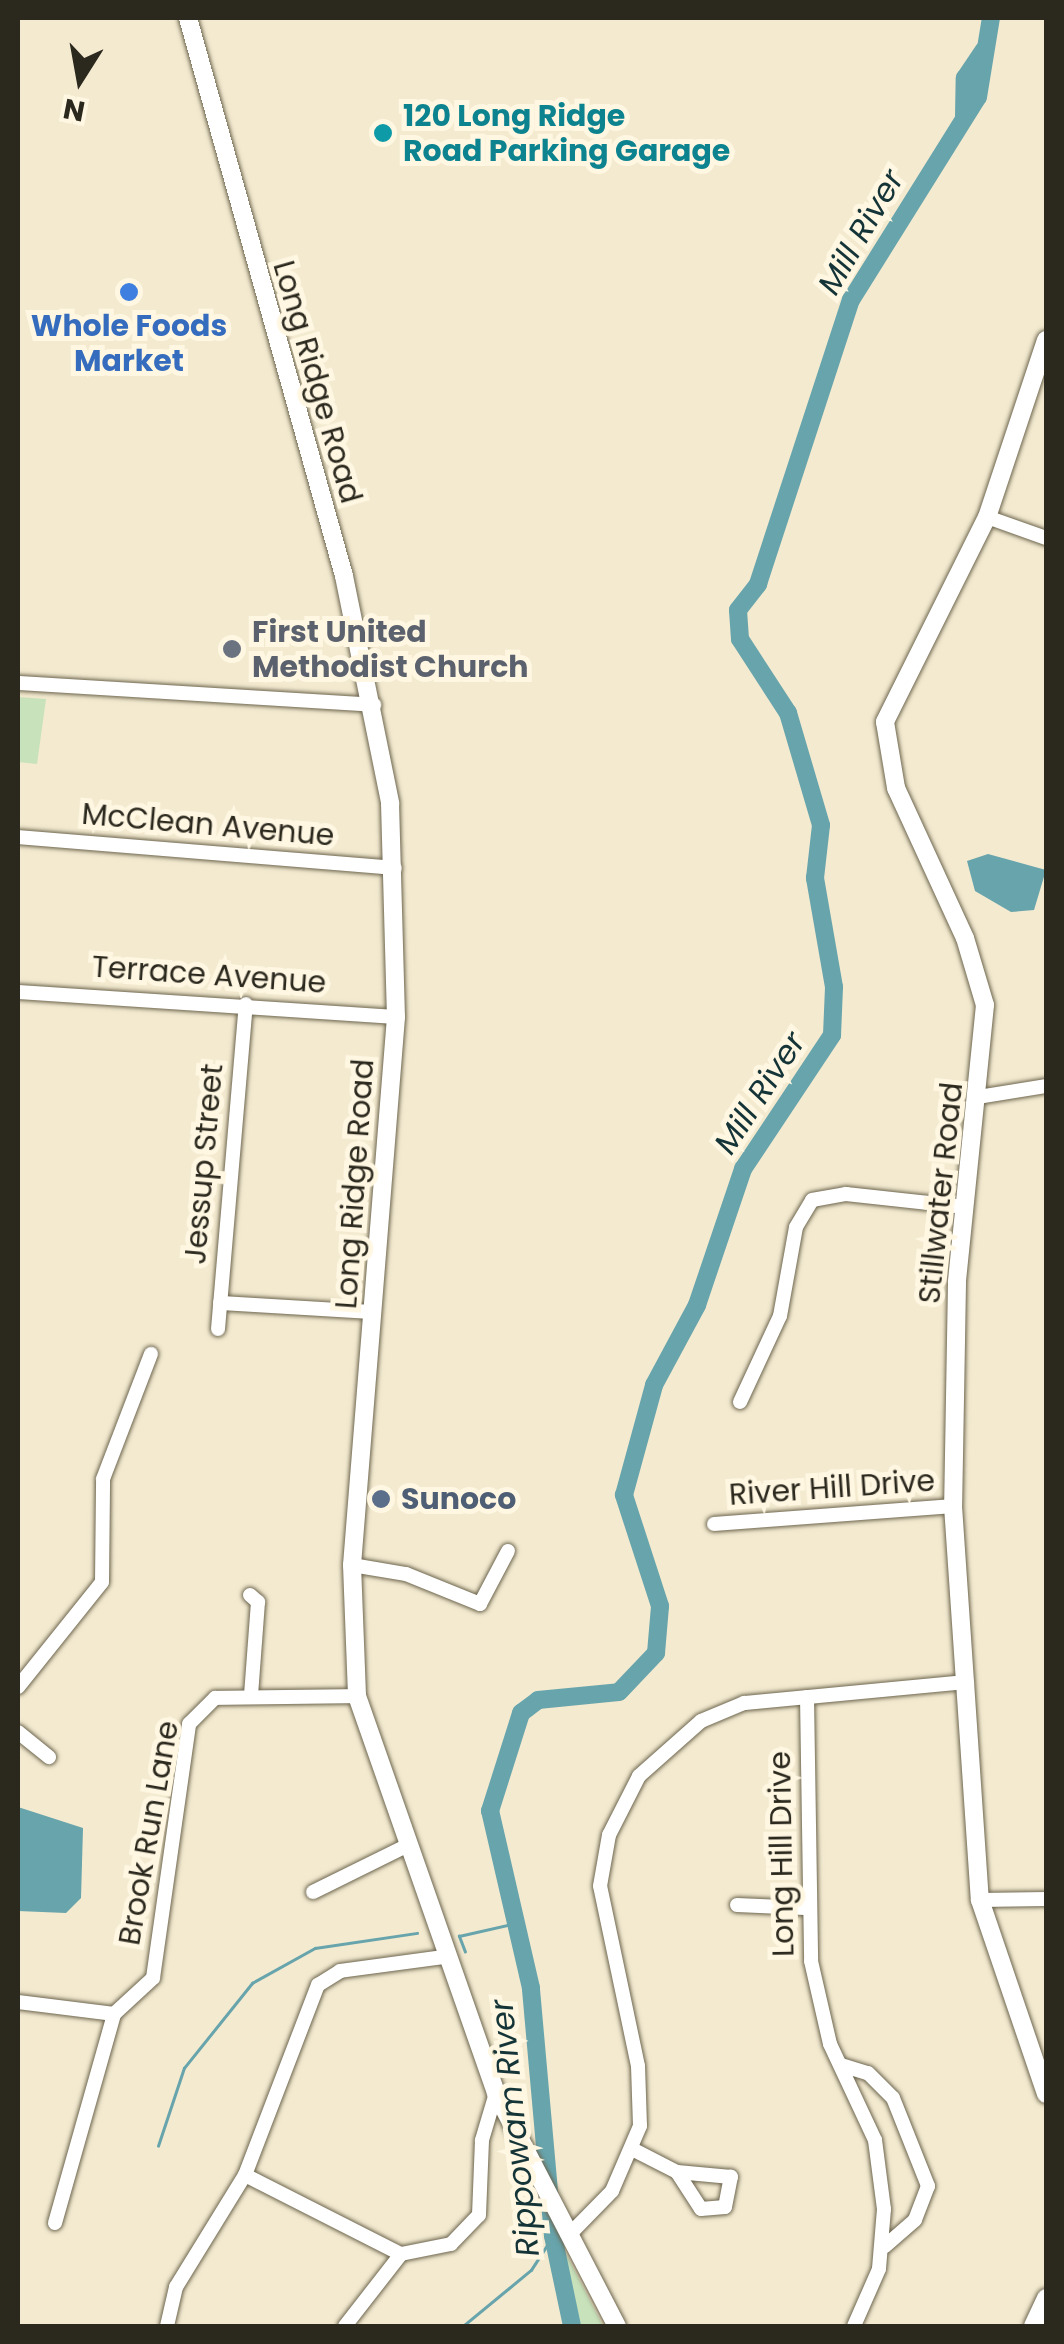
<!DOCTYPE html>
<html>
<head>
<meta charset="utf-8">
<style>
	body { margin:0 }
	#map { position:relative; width:1064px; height:2344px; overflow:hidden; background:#f3ead0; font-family:Poppins,sans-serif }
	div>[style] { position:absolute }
	.green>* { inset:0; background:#c8e2bc }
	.water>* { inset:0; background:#67a4ac }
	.stream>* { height:2.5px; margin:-1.25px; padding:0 1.25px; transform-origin:1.25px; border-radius:1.25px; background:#67a4ac }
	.river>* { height:18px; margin:-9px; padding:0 9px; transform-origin:9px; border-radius:9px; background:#67a4ac }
	.roads { filter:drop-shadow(0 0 2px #6d654e) drop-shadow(0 0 2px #6d654e) }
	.minor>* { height:14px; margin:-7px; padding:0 7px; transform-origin:7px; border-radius:7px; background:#fff }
	.major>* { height:18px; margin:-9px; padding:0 9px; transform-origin:9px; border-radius:9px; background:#fff }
	.dots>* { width:28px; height:28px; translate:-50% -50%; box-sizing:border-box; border:5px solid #fff7e2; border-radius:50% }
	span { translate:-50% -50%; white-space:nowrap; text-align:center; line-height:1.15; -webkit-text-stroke:10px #fff7e2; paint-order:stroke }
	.culture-label { font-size:30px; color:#0d838f; font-weight:700 }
	.left { translate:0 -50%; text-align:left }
	.shop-label { font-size:30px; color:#366cbe; font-weight:700 }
	.street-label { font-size:30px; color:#2b281e }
	.worship-label { font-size:30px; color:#5b616d; font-weight:700 }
	.service-label { font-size:30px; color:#4e5e75; font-weight:700 }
	.water-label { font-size:32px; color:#143438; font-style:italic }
	.frame { position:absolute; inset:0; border:20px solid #2b281e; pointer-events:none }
	.north { position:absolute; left:30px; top:30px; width:100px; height:100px; -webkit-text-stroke:8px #fff7e2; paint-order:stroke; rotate:191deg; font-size:28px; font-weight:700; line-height:40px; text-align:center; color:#2b281e }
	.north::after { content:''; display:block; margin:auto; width:35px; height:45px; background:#2b281e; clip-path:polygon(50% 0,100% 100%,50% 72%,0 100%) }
</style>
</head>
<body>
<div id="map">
	<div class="green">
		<i style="clip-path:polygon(18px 697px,46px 699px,37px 764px,18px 762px)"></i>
		<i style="clip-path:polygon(559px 2240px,603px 2326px,565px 2326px,549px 2261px)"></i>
	</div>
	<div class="water">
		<i style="clip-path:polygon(988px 854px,1046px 870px,1034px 910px,1011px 912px,975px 891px,967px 861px)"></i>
		<i style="clip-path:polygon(18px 1807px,83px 1828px,81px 1898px,66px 1913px,18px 1911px)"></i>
	</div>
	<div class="stream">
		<i style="left:465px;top:1952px;width:17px;rotate:-111deg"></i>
		<i style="left:459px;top:1936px;width:58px;rotate:-12.8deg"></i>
		<i style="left:158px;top:2146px;width:82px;rotate:-71.6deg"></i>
		<i style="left:184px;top:2068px;width:109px;rotate:-51.3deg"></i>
		<i style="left:252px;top:1983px;width:72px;rotate:-29.1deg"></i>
		<i style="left:315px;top:1948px;width:103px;rotate:-8.4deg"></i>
		<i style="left:463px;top:2326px;width:88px;rotate:-39.5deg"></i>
		<i style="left:531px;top:2270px;width:40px;rotate:-57.1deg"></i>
	</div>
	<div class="river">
		<i style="left:964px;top:117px;width:39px;rotate:-89deg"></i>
		<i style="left:965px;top:78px;width:34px;rotate:-56deg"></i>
		<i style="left:572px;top:2326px;width:92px;rotate:-101.9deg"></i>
		<i style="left:553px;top:2236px;width:249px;rotate:-95.1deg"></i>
		<i style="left:531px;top:1988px;width:182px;rotate:-103deg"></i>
		<i style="left:490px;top:1811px;width:103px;rotate:-72.4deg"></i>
		<i style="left:521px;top:1713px;width:21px;rotate:-37deg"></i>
		<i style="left:538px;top:1700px;width:81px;rotate:-5.6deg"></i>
		<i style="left:619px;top:1692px;width:54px;rotate:-46.5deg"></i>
		<i style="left:656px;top:1653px;width:47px;rotate:-85.1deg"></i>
		<i style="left:660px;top:1606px;width:117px;rotate:-108deg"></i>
		<i style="left:624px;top:1495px;width:114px;rotate:-74.7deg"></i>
		<i style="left:654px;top:1385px;width:91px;rotate:-61.7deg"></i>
		<i style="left:697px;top:1305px;width:144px;rotate:-71.3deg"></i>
		<i style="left:743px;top:1169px;width:161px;rotate:-56.4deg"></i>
		<i style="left:832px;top:1035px;width:48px;rotate:-87.6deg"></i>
		<i style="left:834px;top:987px;width:111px;rotate:-99.9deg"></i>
		<i style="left:815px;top:878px;width:53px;rotate:-83.5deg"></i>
		<i style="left:821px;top:825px;width:117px;rotate:-106.4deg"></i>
		<i style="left:788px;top:713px;width:88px;rotate:-123deg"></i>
		<i style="left:740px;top:639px;width:29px;rotate:-94deg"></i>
		<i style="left:738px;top:610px;width:33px;rotate:-52deg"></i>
		<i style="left:758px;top:584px;width:299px;rotate:-71.9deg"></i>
		<i style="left:851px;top:300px;width:239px;rotate:-58deg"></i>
		<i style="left:978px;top:97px;width:80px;rotate:-80.7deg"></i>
	</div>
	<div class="roads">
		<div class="minor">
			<i style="left:987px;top:517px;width:63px;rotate:19.6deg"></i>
			<i style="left:18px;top:683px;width:357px;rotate:3.5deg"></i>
			<i style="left:18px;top:837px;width:378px;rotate:4.7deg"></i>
			<i style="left:18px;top:992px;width:379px;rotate:3.8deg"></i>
			<i style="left:978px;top:1097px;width:69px;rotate:-9.2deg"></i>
			<i style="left:220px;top:1303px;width:153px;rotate:3.4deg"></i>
			<i style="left:218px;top:1329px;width:326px;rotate:-85.1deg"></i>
			<i style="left:740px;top:1402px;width:95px;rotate:-65.1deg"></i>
			<i style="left:780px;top:1316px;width:90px;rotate:-79.8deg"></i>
			<i style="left:796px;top:1227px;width:31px;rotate:-59deg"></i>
			<i style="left:812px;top:1200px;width:35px;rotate:-10deg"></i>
			<i style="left:846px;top:1194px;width:120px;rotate:6.2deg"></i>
			<i style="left:714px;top:1524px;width:240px;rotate:-4.3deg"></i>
			<i style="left:352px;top:1565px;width:55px;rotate:9.5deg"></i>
			<i style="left:406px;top:1574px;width:80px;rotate:22.1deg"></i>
			<i style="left:480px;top:1604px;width:60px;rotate:-62.2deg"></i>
			<i style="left:250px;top:1595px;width:11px;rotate:41deg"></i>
			<i style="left:258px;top:1602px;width:93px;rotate:94.3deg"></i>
			<i style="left:18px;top:1687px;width:134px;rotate:-51.3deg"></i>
			<i style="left:102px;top:1582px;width:103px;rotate:-89.4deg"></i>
			<i style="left:103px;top:1479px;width:134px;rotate:-69deg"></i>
			<i style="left:807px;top:1697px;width:264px;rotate:89.1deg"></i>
			<i style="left:811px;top:1961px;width:85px;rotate:77.1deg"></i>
			<i style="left:830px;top:2044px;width:106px;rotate:64.9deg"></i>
			<i style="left:875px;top:2140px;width:70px;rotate:82.6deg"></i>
			<i style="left:884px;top:2209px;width:60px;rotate:94.8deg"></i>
			<i style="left:879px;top:2269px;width:62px;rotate:113.7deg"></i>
			<i style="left:18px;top:1732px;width:40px;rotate:39deg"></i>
			<i style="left:313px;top:1892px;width:102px;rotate:-26.3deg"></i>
			<i style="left:980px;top:1900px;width:66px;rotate:-0.9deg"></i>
			<i style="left:737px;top:1905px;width:68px;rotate:2.5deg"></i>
			<i style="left:18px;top:2002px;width:97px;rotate:7.1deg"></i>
			<i style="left:841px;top:2065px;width:28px;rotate:17deg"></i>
			<i style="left:868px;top:2073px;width:35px;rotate:45deg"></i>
			<i style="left:893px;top:2098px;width:95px;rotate:68.3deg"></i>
			<i style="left:928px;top:2186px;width:36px;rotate:111deg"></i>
			<i style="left:915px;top:2220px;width:40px;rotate:139deg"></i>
			<i style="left:634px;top:2150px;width:48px;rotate:27.1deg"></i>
			<i style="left:677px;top:2172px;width:44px;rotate:57deg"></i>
			<i style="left:701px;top:2209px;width:24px;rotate:-5deg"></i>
			<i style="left:725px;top:2207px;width:31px;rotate:-79deg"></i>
			<i style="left:731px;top:2177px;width:54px;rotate:-174.7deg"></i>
			<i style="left:245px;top:2175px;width:175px;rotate:26.9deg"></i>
			<i style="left:55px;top:2223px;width:217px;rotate:-74.2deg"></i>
			<i style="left:114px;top:2014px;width:53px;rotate:-42.7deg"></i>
			<i style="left:153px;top:1978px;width:257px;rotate:-81.9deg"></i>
			<i style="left:189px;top:1724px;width:37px;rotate:-45deg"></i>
			<i style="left:215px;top:1698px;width:142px;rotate:-0.8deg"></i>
			<i style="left:570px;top:2234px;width:60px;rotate:-45.7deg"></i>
			<i style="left:612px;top:2191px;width:71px;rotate:-66.7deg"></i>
			<i style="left:640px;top:2126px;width:60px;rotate:-91.9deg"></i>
			<i style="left:638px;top:2066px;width:184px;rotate:-101.9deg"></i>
			<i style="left:600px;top:1886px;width:52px;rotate:-80deg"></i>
			<i style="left:609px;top:1835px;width:66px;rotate:-63deg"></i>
			<i style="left:639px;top:1776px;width:83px;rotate:-41.6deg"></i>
			<i style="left:701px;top:1721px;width:47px;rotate:-22.7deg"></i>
			<i style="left:744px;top:1703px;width:224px;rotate:-5.4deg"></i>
			<i style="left:167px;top:2326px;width:40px;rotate:-77deg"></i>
			<i style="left:176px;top:2287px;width:132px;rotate:-58.4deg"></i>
			<i style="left:245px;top:2175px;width:204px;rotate:-69deg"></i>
			<i style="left:318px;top:1985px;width:26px;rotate:-32deg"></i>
			<i style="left:340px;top:1971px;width:105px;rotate:-7.7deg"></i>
			<i style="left:345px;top:2326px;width:91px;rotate:-52.1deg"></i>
			<i style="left:401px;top:2254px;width:51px;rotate:-11.3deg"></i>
			<i style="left:451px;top:2244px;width:40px;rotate:-46deg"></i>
			<i style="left:479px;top:2215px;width:75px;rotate:-87.7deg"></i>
			<i style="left:482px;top:2140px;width:49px;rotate:-73.4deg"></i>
		</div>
		<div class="major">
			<i style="left:188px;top:18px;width:579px;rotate:74.38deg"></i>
			<i style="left:344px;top:576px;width:232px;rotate:78.5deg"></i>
			<i style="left:390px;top:803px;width:214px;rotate:88.4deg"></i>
			<i style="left:396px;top:1017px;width:550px;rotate:94.59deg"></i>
			<i style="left:352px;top:1565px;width:131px;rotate:87.8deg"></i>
			<i style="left:357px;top:1696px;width:421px;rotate:70.7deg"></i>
			<i style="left:496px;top:2093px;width:263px;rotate:62.6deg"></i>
			<i style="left:1046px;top:340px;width:187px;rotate:108.4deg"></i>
			<i style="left:987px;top:517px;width:229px;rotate:116.5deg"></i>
			<i style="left:885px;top:722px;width:67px;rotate:80.5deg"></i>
			<i style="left:896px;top:788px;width:165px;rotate:65.3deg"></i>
			<i style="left:965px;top:938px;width:70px;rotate:73.4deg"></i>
			<i style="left:985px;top:1005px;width:279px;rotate:95.8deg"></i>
			<i style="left:957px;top:1283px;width:223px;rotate:91deg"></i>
			<i style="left:953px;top:1506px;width:395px;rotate:86.1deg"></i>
			<i style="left:980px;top:1900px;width:205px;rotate:71.2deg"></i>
			<i style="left:1033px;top:2326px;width:31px;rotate:-65deg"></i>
		</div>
	</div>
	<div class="dots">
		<i style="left:383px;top:133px;background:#0f9aa8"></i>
		<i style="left:129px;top:292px;background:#3f7fe0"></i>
		<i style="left:232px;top:649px;background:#6b7280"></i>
		<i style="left:381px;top:1499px;background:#5c6f8a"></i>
	</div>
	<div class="culture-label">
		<span class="left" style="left:403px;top:133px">120 Long Ridge<br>Road Parking Garage</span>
	</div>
	<div class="shop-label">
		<span style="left:129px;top:343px">Whole Foods<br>Market</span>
	</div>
	<div class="street-label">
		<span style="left:317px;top:382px;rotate:74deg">Long Ridge Road</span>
		<span style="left:208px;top:825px;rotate:5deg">McClean Avenue</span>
		<span style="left:209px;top:975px;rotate:4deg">Terrace Avenue</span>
		<span style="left:204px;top:1164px;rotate:-85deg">Jessup Street</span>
		<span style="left:355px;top:1184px;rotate:-86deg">Long Ridge Road</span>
		<span style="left:941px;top:1193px;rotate:-84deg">Stillwater Road</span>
		<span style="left:832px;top:1488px;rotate:-4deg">River Hill Drive</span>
		<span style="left:149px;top:1833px;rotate:-80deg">Brook Run Lane</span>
		<span style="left:782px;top:1854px;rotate:-91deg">Long Hill Drive</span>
	</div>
	<div class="worship-label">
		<span class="left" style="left:252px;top:649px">First United<br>Methodist Church</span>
	</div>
	<div class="service-label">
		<span class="left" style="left:401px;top:1499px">Sunoco</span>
	</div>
	<div class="water-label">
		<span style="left:861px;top:232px;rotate:-60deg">Mill River</span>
		<span style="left:760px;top:1093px;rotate:-57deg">Mill River</span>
		<span style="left:515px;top:2128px;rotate:-96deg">Rippowam River</span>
	</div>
	<div class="frame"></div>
	<div class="north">N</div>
</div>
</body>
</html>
